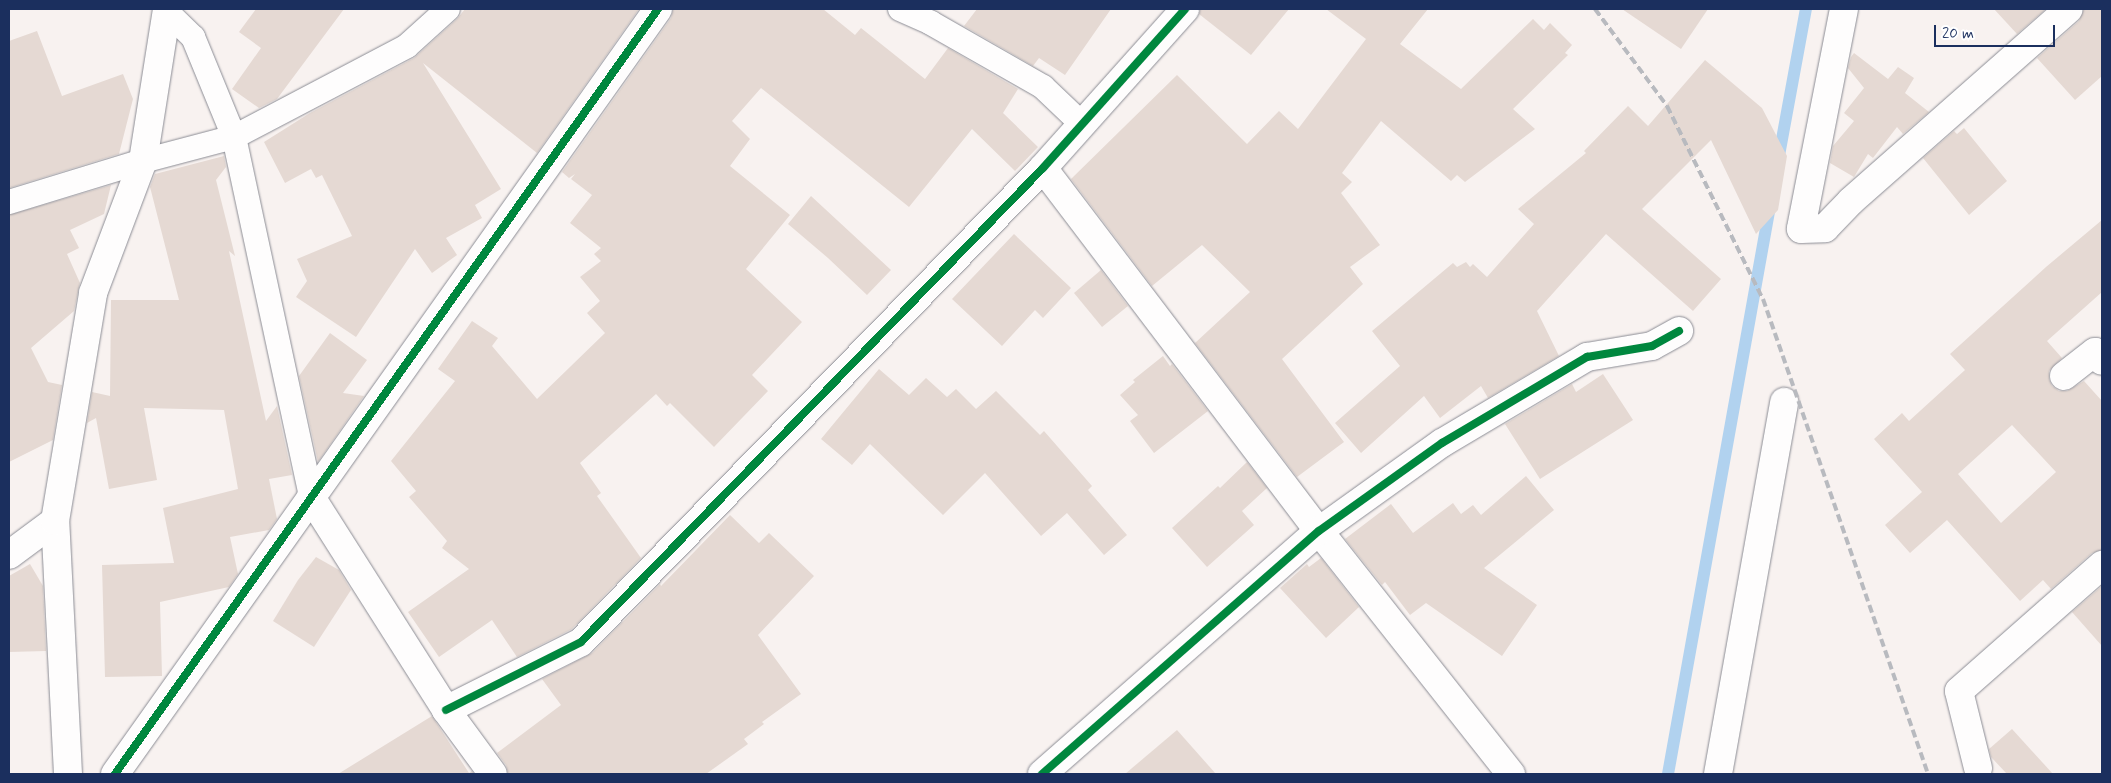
<!DOCTYPE html>
<html>
<head>
<meta charset="utf-8">
<style>
	body { margin:0 }
	#map { position:relative; width:2111px; height:783px; overflow:hidden; background:#f8f2f0; font-family:Mynerve,sans-serif }
	div>[style] { position:absolute }
	.stream>* { height:12px; margin:-6px; padding:0 6px; transform-origin:6px; border-radius:6px; background:#b1d2ef }
	.building>* { inset:0; background:#e5d9d3 }
	.roads { filter:drop-shadow(0 0 1px #8b8c94) drop-shadow(0 0 1px #8b8c94) }
	.service>* { height:24px; margin:-12px; padding:0 12px; transform-origin:12px; border-radius:12px; background:#fefdfd }
	.minor>* { height:28px; margin:-14px; padding:0 14px; transform-origin:14px; border-radius:14px; background:#fefdfd }
	.rail>* { height:4px; margin-top:-2px; transform-origin:0; background:repeating-linear-gradient(90deg,#b8babf 0 8px,transparent 0 12px) }
	.cycleway>* { height:8px; margin:-4px; padding:0 4px; transform-origin:4px; border-radius:4px; background:#00873e }
	span { translate:-50% -50%; white-space:nowrap; text-align:center; line-height:1.15; -webkit-text-stroke:4.5px #fff; paint-order:stroke }
	.frame { position:absolute; inset:0; border:10px solid #1b2f5e; pointer-events:none }
	.scale { position:absolute; left:1934px; top:25px; width:121px; height:22px; box-sizing:border-box; border:2px solid #1b2f5e; border-top:0; padding-left:6px; font-size:15px; line-height:18px; white-space:nowrap; color:#1b2f5e; -webkit-text-stroke:4px #fff; paint-order:stroke }
</style>
</head>
<body>
<div id="map">
	<div class="stream">
		<i style="left:1778px;top:161px;width:155px;rotate:-79.6deg"></i>
		<i style="left:1668px;top:774px;width:577px;rotate:-79.82deg"></i>
	</div>
	<div class="building">
		<i style="clip-path:polygon(256px 9px,344px 9px,277px 99px,259px 108px,232px 89px,261px 48px,239px 32px)"></i>
		<i style="clip-path:polygon(465px 9px,639px 9px,537px 153px,423px 63px,501px 189px,475px 205px,482px 218px,446px 238px,457px 255px,432px 273px,415px 249px,356px 337px,296px 297px,307px 281px,297px 259px,352px 236px,322px 175px,316px 178px,311px 169px,285px 183px,264px 142px,310px 113px,414px 58px,457px 19px)"></i>
		<i style="clip-path:polygon(673px 9px,823px 9px,855px 35px,861px 28px,925px 79px,948px 48px,1018px 89px,1003px 113px,1038px 147px,1015px 171px,972px 129px,909px 207px,761px 88px,732px 121px,750px 139px,730px 166px,790px 215px,746px 269px,802px 322px,752px 375px,768px 391px,714px 447px,670px 403px,667px 406px,656px 394px,580px 463px,601px 493px,597px 496px,641px 558px,572px 629px,517px 657px,492px 620px,439px 657px,408px 612px,469px 569px,442px 548px,447px 541px,409px 497px,416px 491px,391px 461px,455px 381px,438px 369px,472px 321px,498px 338px,492px 346px,537px 399px,605px 333px,587px 313px,600px 301px,580px 277px,601px 261px,594px 254px,601px 248px,570px 223px,592px 195px,571px 179px,575px 174px,569px 178px,562px 172px,671px 18px)"></i>
		<i style="clip-path:polygon(977px 9px,1111px 9px,1065px 75px,1039px 58px,1033px 66px,964px 26px)"></i>
		<i style="clip-path:polygon(1200px 9px,1289px 9px,1251px 55px,1199px 14px)"></i>
		<i style="clip-path:polygon(1326px 9px,1428px 9px,1400px 44px,1461px 89px,1533px 19px,1544px 30px,1550px 23px,1572px 45px,1565px 53px,1568px 55px,1513px 109px,1535px 129px,1465px 182px,1457px 175px,1451px 181px,1381px 121px,1342px 173px,1352px 182px,1341px 193px,1380px 245px,1350px 267px,1363px 284px,1282px 359px,1344px 442px,1297px 477px,1195px 343px,1250px 292px,1202px 245px,1152px 286px,1071px 179px,1177px 75px,1247px 144px,1279px 111px,1298px 129px,1366px 39px)"></i>
		<i style="clip-path:polygon(1622px 9px,1708px 9px,1681px 49px)"></i>
		<i style="clip-path:polygon(1994px 9px,2046px 9px,2017px 34px)"></i>
		<i style="clip-path:polygon(2084px 9px,2102px 9px,2102px 76px,2075px 100px,2037px 58px,2079px 21px)"></i>
		<i style="clip-path:polygon(37px 31px,62px 96px,123px 74px,133px 99px,119px 154px,9px 188px,9px 41px)"></i>
		<i style="clip-path:polygon(1854px 53px,1888px 79px,1898px 67px,1914px 78px,1905px 93px,1929px 112px,1903px 134px,1897px 127px,1873px 158px,1868px 154px,1854px 177px,1830px 163px,1833px 146px,1854px 121px,1844px 113px,1864px 88px,1848px 68px,1851px 57px)"></i>
		<i style="clip-path:polygon(1705px 60px,1762px 108px,1787px 156px,1778px 210px,1756px 234px,1711px 140px,1642px 209px,1721px 279px,1693px 311px,1606px 234px,1537px 311px,1559px 356px,1488px 398px,1481px 386px,1440px 418px,1424px 396px,1361px 453px,1335px 423px,1400px 366px,1372px 331px,1453px 263px,1457px 267px,1466px 262px,1470px 267px,1473px 264px,1487px 277px,1534px 224px,1518px 209px,1586px 153px,1584px 151px,1628px 106px,1648px 126px)"></i>
		<i style="clip-path:polygon(1964px 128px,2007px 181px,1969px 215px,1923px 158px,1954px 131px,1957px 134px)"></i>
		<i style="clip-path:polygon(224px 156px,226px 167px,216px 180px,235px 256px,229px 251px,266px 421px,277px 406px,292px 475px,269px 479px,277px 519px,269px 530px,230px 537px,238px 574px,229px 587px,160px 602px,162px 676px,105px 677px,102px 565px,174px 563px,163px 508px,238px 489px,224px 410px,144px 408px,157px 480px,109px 489px,96px 418px,87px 423px,92px 392px,110px 396px,111px 300px,179px 300px,150px 187px,155px 174px)"></i>
		<i style="clip-path:polygon(111px 185px,104px 214px,70px 230px,79px 248px,67px 254px,80px 283px,74px 311px,31px 348px,48px 382px,62px 385px,53px 440px,9px 462px,9px 215px)"></i>
		<i style="clip-path:polygon(811px 196px,891px 270px,867px 295px,828px 258px,788px 224px)"></i>
		<i style="clip-path:polygon(evenodd,2102px 220px,2102px 292px,2047px 341px,2062px 358px,2049px 371px,2049px 379px,2052px 386px,2059px 391px,2067px 391px,2084px 381px,2102px 401px,2102px 550px,2092px 553px,2051px 589px,2043px 580px,2020px 601px,1947px 520px,1910px 553px,1885px 525px,1922px 492px,1874px 439px,1902px 413px,1909px 421px,1965px 370px,1950px 354px,2046px 267px,2102px 220px,2012px 425px,2056px 472px,2001px 523px,1958px 474px,2012px 425px)"></i>
		<i style="clip-path:polygon(1014px 234px,1071px 288px,1043px 318px,1035px 310px,1002px 346px,952px 299px)"></i>
		<i style="clip-path:polygon(1101px 270px,1128px 306px,1102px 327px,1074px 293px)"></i>
		<i style="clip-path:polygon(330px 333px,367px 360px,343px 393px,364px 396px,318px 462px,299px 376px)"></i>
		<i style="clip-path:polygon(1163px 356px,1170px 366px,1172px 364px,1208px 411px,1154px 453px,1130px 421px,1138px 415px,1120px 395px,1135px 382px,1133px 380px)"></i>
		<i style="clip-path:polygon(879px 369px,909px 395px,926px 378px,947px 397px,956px 389px,976px 409px,996px 391px,1040px 435px,1044px 431px,1092px 486px,1088px 490px,1127px 535px,1104px 555px,1067px 513px,1041px 536px,985px 473px,943px 515px,870px 444px,852px 465px,821px 439px)"></i>
		<i style="clip-path:polygon(1603px 374px,1633px 420px,1540px 479px,1505px 424px,1572px 384px,1576px 392px)"></i>
		<i style="clip-path:polygon(1247px 462px,1267px 488px,1242px 511px,1254px 525px,1207px 567px,1172px 528px,1218px 486px,1220px 488px)"></i>
		<i style="clip-path:polygon(1526px 476px,1554px 510px,1484px 568px,1537px 605px,1502px 656px,1426px 603px,1410px 615px,1385px 582px,1382px 585px,1345px 539px,1391px 504px,1413px 533px,1453px 503px,1461px 514px,1473px 505px,1481px 515px)"></i>
		<i style="clip-path:polygon(730px 515px,759px 543px,769px 533px,814px 576px,758px 635px,801px 694px,762px 722px,764px 724px,744px 739px,748px 744px,706px 774px,508px 774px,506px 765px,497px 753px,561px 705px,542px 679px,592px 653px,660px 584px,661px 586px)"></i>
		<i style="clip-path:polygon(316px 557px,339px 570px,351px 590px,314px 647px,273px 621px,298px 580px)"></i>
		<i style="clip-path:polygon(1321px 558px,1359px 607px,1326px 638px,1280px 588px,1307px 564px,1309px 567px)"></i>
		<i style="clip-path:polygon(30px 564px,43px 586px,46px 651px,9px 652px,9px 576px)"></i>
		<i style="clip-path:polygon(2102px 586px,2102px 646px,2072px 612px)"></i>
		<i style="clip-path:polygon(432px 716px,469px 773px,472px 771px,474px 774px,338px 774px)"></i>
		<i style="clip-path:polygon(2012px 729px,2053px 774px,2007px 774px,1991px 757px,1989px 749px)"></i>
		<i style="clip-path:polygon(1177px 730px,1216px 774px,1125px 774px)"></i>
	</div>
	<div class="roads">
		<div class="service">
			<i style="left:900px;top:9px;width:34px;rotate:24deg"></i>
			<i style="left:931px;top:23px;width:129px;rotate:29.7deg"></i>
			<i style="left:1043px;top:87px;width:54px;rotate:43.5deg"></i>
			<i style="left:168px;top:13px;width:35px;rotate:44deg"></i>
			<i style="left:193px;top:37px;width:108px;rotate:67.7deg"></i>
			<i style="left:234px;top:137px;width:368px;rotate:77.9deg"></i>
			<i style="left:9px;top:202px;width:140px;rotate:-17deg"></i>
			<i style="left:143px;top:161px;width:94px;rotate:-14.8deg"></i>
			<i style="left:234px;top:137px;width:195px;rotate:-27.7deg"></i>
			<i style="left:407px;top:46px;width:55px;rotate:-42.1deg"></i>
		</div>
		<div class="minor">
			<i style="left:1844px;top:9px;width:224px;rotate:101.1deg"></i>
			<i style="left:1801px;top:229px;width:24px;rotate:-2deg"></i>
			<i style="left:1825px;top:228px;width:37px;rotate:-46deg"></i>
			<i style="left:1851px;top:201px;width:290px;rotate:-41.4deg"></i>
			<i style="left:1043px;top:168px;width:456px;rotate:52.8deg"></i>
			<i style="left:1319px;top:531px;width:310px;rotate:51.7deg"></i>
			<i style="left:2064px;top:376px;width:39px;rotate:-38deg"></i>
			<i style="left:2095px;top:352px;width:11px;rotate:52deg"></i>
			<i style="left:311px;top:497px;width:252px;rotate:57.6deg"></i>
			<i style="left:446px;top:710px;width:79px;rotate:53.7deg"></i>
			<i style="left:9px;top:555px;width:57px;rotate:-36.5deg"></i>
			<i style="left:446px;top:710px;width:151px;rotate:-26.7deg"></i>
			<i style="left:581px;top:642px;width:662px;rotate:-45.73deg"></i>
			<i style="left:1043px;top:168px;width:213px;rotate:-48.2deg"></i>
			<i style="left:1978px;top:768px;width:79px;rotate:-103.9deg"></i>
			<i style="left:1959px;top:691px;width:191px;rotate:-41.4deg"></i>
			<i style="left:68px;top:774px;width:253px;rotate:-92.9deg"></i>
			<i style="left:55px;top:521px;width:231px;rotate:-80.5deg"></i>
			<i style="left:93px;top:293px;width:141px;rotate:-69.3deg"></i>
			<i style="left:143px;top:161px;width:154px;rotate:-81deg"></i>
			<i style="left:115px;top:774px;width:938px;rotate:-54.63deg"></i>
			<i style="left:1042px;top:774px;width:368px;rotate:-41.3deg"></i>
			<i style="left:1319px;top:531px;width:151px;rotate:-35.6deg"></i>
			<i style="left:1442px;top:443px;width:169px;rotate:-30.7deg"></i>
			<i style="left:1587px;top:357px;width:66px;rotate:-9.6deg"></i>
			<i style="left:1652px;top:346px;width:31px;rotate:-29deg"></i>
			<i style="left:1718px;top:774px;width:378px;rotate:-79.9deg"></i>
		</div>
	</div>
	<div class="rail">
		<i style="left:1595px;top:9px;width:121px;rotate:53.4deg"></i>
		<i style="left:1667px;top:106px;width:216px;rotate:63.6deg"></i>
		<i style="left:1763px;top:299px;width:503px;rotate:70.84deg"></i>
	</div>
	<div class="cycleway">
		<i style="left:446px;top:710px;width:151px;rotate:-26.7deg"></i>
		<i style="left:581px;top:642px;width:662px;rotate:-45.73deg"></i>
		<i style="left:1043px;top:168px;width:213px;rotate:-48.2deg"></i>
		<i style="left:115px;top:774px;width:938px;rotate:-54.63deg"></i>
		<i style="left:1042px;top:774px;width:368px;rotate:-41.3deg"></i>
		<i style="left:1319px;top:531px;width:151px;rotate:-35.6deg"></i>
		<i style="left:1442px;top:443px;width:169px;rotate:-30.7deg"></i>
		<i style="left:1587px;top:357px;width:66px;rotate:-9.6deg"></i>
		<i style="left:1652px;top:346px;width:31px;rotate:-29deg"></i>
	</div>
	<div class="frame"></div>
	<div class="scale">20 m</div>
</div>
</body>
</html>
